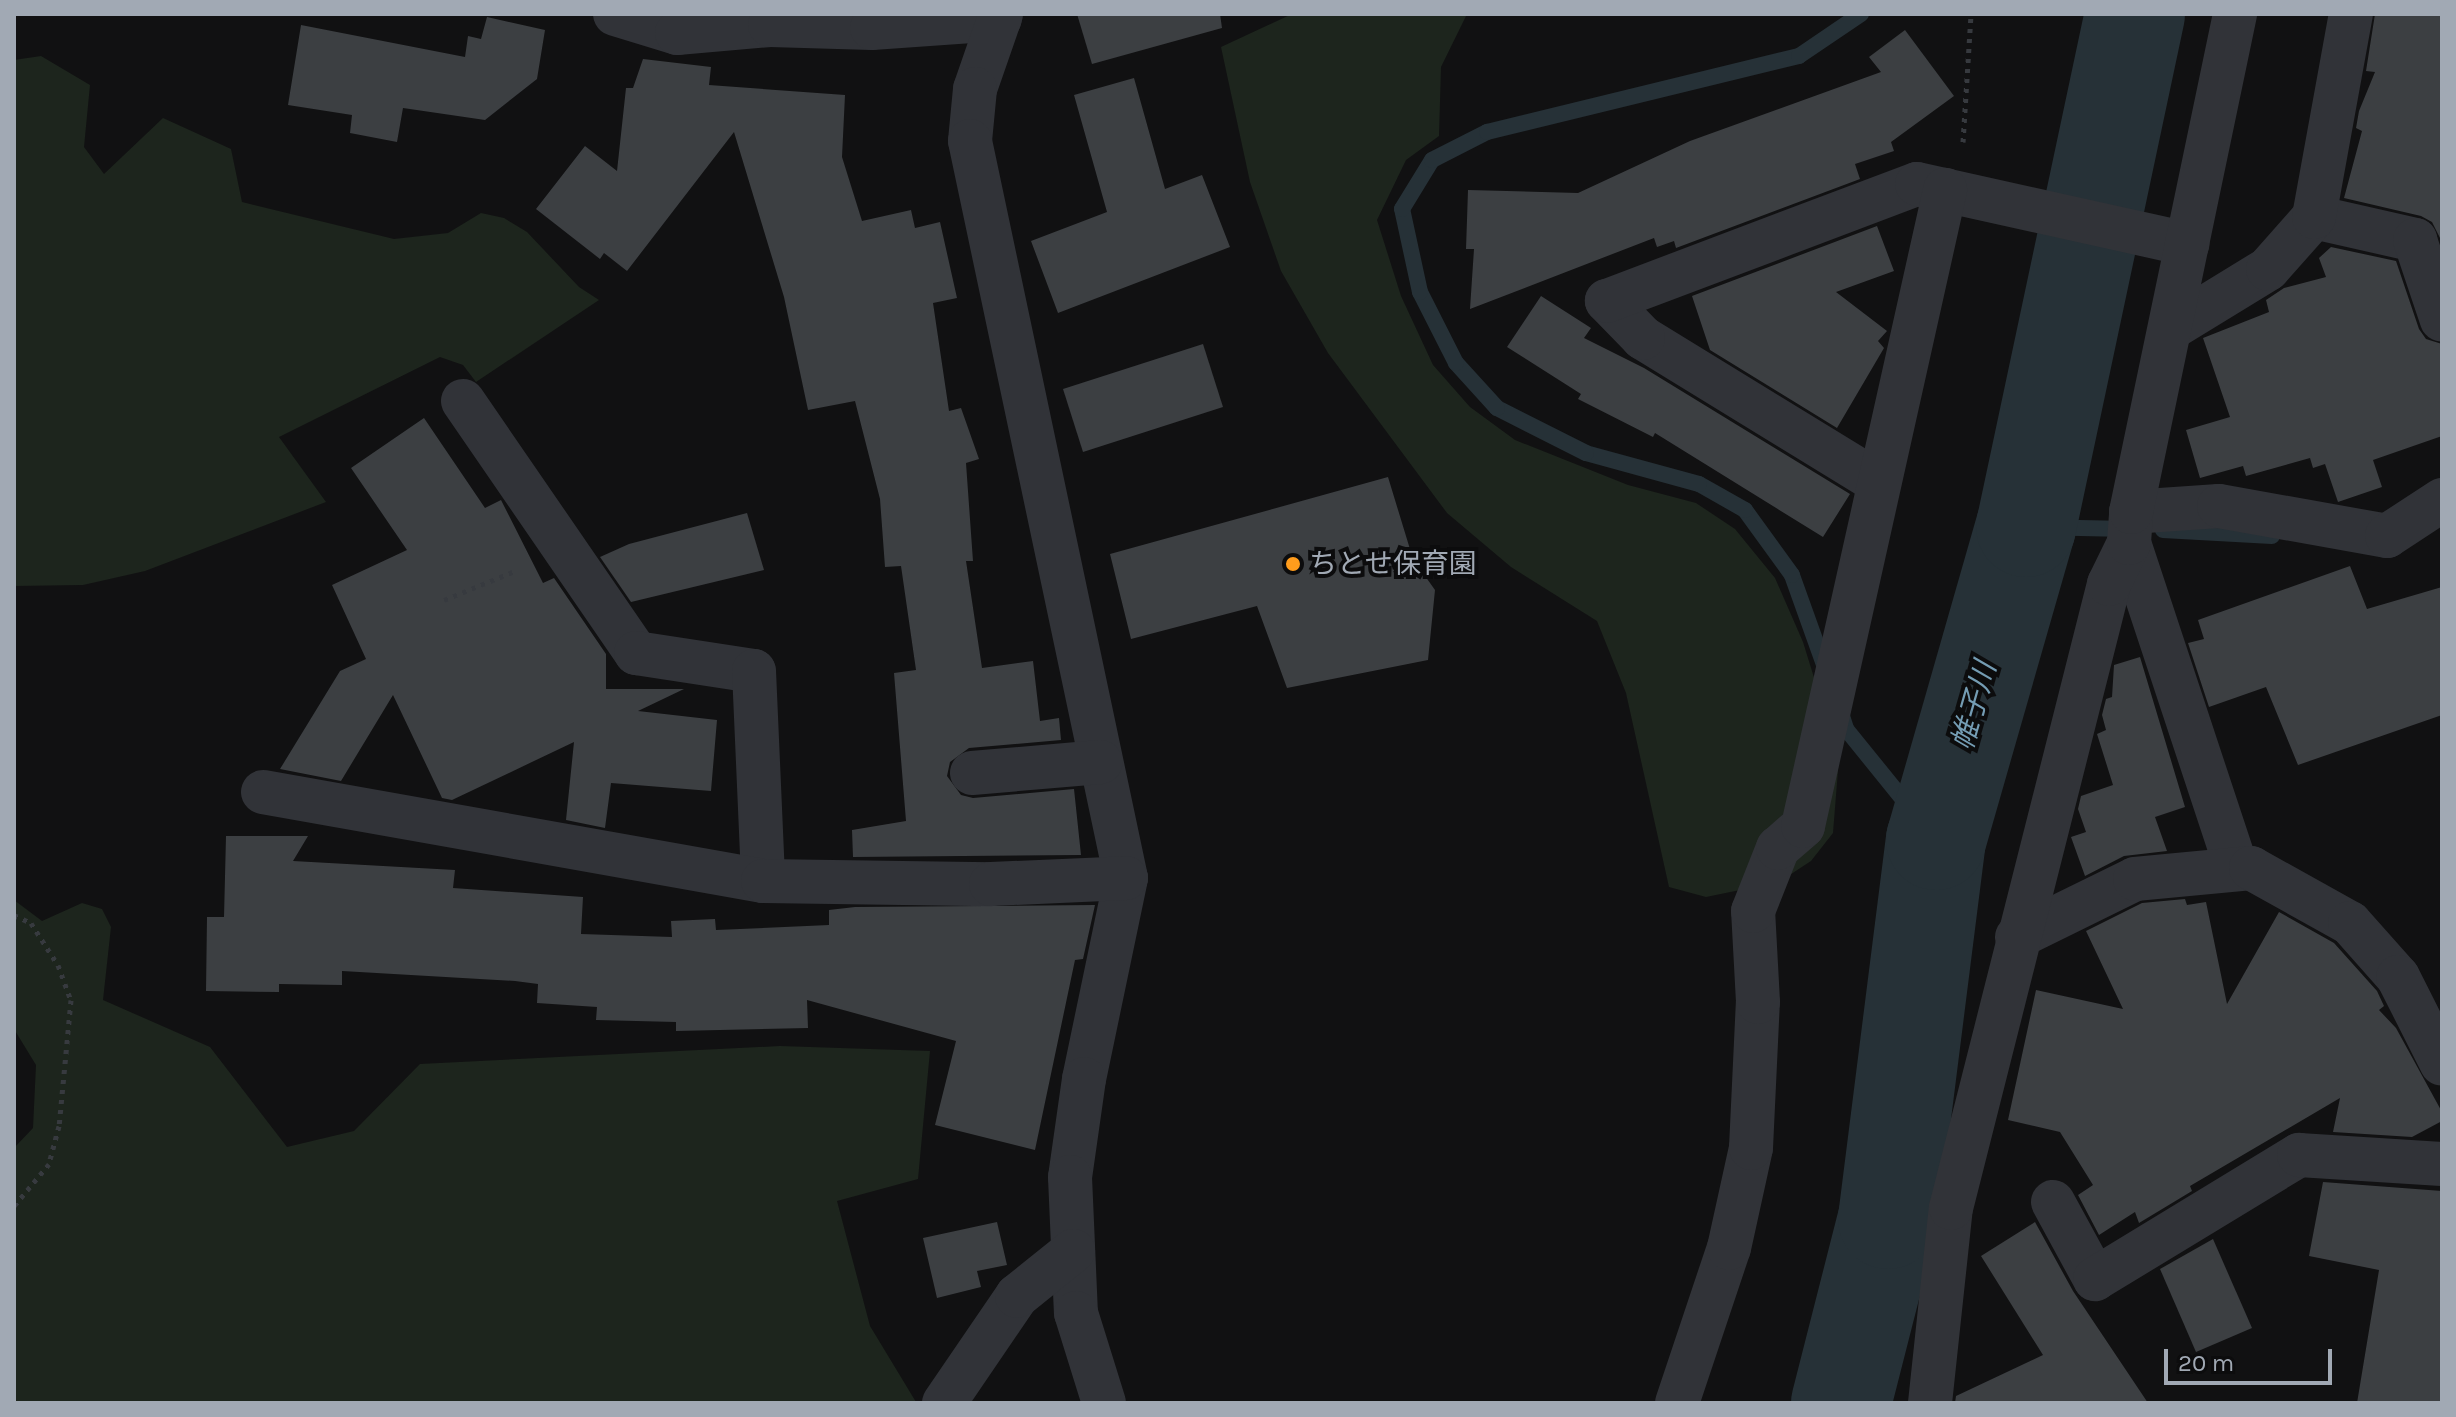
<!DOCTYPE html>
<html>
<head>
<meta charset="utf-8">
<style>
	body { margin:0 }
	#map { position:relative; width:2456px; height:1417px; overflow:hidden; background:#111112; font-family:Karla,"Noto Sans JP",sans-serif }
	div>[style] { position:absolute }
	.green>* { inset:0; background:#1d251d }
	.stream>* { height:16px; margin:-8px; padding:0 8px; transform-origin:8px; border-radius:8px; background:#263137 }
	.river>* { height:100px; margin:-50px; padding:0 50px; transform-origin:50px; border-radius:50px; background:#263137 }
	.building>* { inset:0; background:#3c3f42 }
	.path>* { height:5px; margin-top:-2.5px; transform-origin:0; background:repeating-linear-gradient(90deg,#373a3f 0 4px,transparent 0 10px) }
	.minor>* { height:44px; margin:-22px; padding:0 22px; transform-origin:22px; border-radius:22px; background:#313338 }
	.dots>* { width:22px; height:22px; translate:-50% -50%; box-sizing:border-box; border:4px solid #0c0c0d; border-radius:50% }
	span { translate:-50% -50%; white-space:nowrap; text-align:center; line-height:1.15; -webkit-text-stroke:8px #0c0c0d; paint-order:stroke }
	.poi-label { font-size:28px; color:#a1a9b4 }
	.left { translate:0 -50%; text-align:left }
	.water-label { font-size:30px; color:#749cb3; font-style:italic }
	.frame { position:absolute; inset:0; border:16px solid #a1a9b4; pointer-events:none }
	.scale { position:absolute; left:2164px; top:1349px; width:168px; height:36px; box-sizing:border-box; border:4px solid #a1a9b4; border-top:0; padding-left:10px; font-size:24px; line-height:28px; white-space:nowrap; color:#a1a9b4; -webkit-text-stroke:6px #0c0c0d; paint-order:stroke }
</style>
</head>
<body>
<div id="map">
	<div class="green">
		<i style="clip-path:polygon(1292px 14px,1467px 14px,1441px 67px,1439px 136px,1406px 160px,1377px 220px,1401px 296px,1433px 365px,1470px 407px,1515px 440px,1628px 485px,1696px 503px,1735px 529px,1775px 578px,1803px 642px,1839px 758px,1833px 833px,1811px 861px,1779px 882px,1706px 897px,1669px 887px,1626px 693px,1597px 621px,1511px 567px,1447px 513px,1328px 353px,1281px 271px,1250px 182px,1221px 47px)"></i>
		<i style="clip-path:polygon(41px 56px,90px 85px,84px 147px,104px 174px,163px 118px,231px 149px,242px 202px,394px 239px,448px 233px,481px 213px,504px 218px,527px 232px,579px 287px,599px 300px,476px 382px,463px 365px,440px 357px,279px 437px,326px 502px,145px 571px,83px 585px,14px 586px,14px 60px)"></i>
		<i style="clip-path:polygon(14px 900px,42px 921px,82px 903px,102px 909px,111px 927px,103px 1000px,210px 1047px,287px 1147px,354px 1131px,420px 1064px,780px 1046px,930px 1051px,918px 1179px,837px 1201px,870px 1326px,916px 1402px,14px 1403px,14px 1148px,33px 1128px,36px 1065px,14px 1029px)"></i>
	</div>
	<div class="stream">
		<i style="left:2026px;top:527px;width:102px;rotate:1.1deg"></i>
		<i style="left:2163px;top:530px;width:109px;rotate:3.2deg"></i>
		<i style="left:1827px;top:673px;width:104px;rotate:-109.7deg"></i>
		<i style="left:1792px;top:575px;width:80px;rotate:-125.9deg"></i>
		<i style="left:1745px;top:510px;width:53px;rotate:-150.5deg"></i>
		<i style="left:1699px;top:484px;width:117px;rotate:-164.7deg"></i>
		<i style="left:1586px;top:453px;width:100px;rotate:-153.2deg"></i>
		<i style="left:1497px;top:408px;width:61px;rotate:-132.3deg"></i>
		<i style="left:1456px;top:363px;width:80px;rotate:-116.9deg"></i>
		<i style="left:1420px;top:292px;width:85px;rotate:-102.2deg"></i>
		<i style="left:1402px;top:209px;width:57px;rotate:-58.5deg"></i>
		<i style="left:1432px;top:160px;width:62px;rotate:-27deg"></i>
		<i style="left:1487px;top:132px;width:321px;rotate:-13.7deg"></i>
		<i style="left:1799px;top:56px;width:75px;rotate:-34.1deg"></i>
		<i style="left:1840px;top:710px;width:20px;rotate:72deg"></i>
		<i style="left:1846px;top:729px;width:143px;rotate:51deg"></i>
	</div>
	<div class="river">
		<i style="left:1841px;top:1403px;width:190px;rotate:-75.7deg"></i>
		<i style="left:1888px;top:1219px;width:382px;rotate:-82.8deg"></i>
		<i style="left:1936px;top:840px;width:326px;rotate:-74deg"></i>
		<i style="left:2026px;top:527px;width:524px;rotate:-78deg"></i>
	</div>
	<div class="building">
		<i style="clip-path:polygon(1077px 14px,1220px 14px,1222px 28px,1092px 64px)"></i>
		<i style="clip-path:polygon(2375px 14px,2442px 14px,2442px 242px,2432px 222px,2421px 216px,2344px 198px,2362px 131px,2356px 128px,2359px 111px,2375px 72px,2366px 71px)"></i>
		<i style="clip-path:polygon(487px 17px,545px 30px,537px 79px,485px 120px,403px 108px,397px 142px,350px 133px,352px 115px,288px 105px,301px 25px,465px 57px,468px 36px,481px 39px)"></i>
		<i style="clip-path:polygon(1905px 30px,1954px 96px,1891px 142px,1894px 151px,1855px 164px,1860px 179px,1676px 248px,1674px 241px,1657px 247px,1654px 238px,1470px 309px,1474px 249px,1466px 249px,1468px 190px,1578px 193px,1690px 141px,1881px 72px,1869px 57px)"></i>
		<i style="clip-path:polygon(643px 59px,711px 67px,709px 85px,845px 95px,842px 157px,862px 221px,911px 210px,915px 228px,940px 222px,957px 298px,933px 303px,949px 411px,961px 408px,979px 459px,966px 463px,973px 561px,966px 561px,982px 668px,1033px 661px,1040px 721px,1059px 718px,1061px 740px,969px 748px,950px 762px,947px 776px,961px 795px,973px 798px,1074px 789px,1081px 855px,853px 857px,852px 830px,906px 821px,894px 673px,916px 670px,901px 566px,885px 567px,880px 499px,855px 401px,808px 410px,784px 297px,734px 132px,627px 271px,604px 253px,600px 259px,536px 209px,585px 146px,617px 171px,626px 88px,633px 88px)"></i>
		<i style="clip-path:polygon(1134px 78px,1165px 189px,1202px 175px,1230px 247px,1058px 313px,1031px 241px,1107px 212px,1074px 95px)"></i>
		<i style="clip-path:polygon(1877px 226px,1894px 271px,1836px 292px,1887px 331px,1878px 341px,1884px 348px,1837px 428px,1710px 350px,1692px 296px)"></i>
		<i style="clip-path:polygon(2331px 247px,2396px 261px,2419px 329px,2426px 339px,2442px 344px,2442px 436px,2373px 460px,2382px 487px,2338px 502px,2325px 464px,2313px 468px,2310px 458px,2246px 476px,2243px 466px,2200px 478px,2186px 430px,2230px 417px,2203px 338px,2269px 312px,2266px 300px,2284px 288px,2326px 277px,2319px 258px)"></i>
		<i style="clip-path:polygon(1541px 296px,1591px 328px,1584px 338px,1644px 368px,1850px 494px,1823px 537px,1655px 433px,1653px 437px,1578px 399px,1581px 394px,1507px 347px)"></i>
		<i style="clip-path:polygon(1203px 344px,1223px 407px,1083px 452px,1063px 389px)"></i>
		<i style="clip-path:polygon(424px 418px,485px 508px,501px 500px,543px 583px,554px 578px,606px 654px,606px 689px,684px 689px,638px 711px,717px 720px,711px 791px,611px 783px,605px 828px,566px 820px,574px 742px,452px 800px,442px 798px,393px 695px,341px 781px,280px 769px,340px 671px,366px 659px,332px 585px,407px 550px,351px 468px)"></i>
		<i style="clip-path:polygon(1388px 477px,1413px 559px,1435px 590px,1428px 660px,1287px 688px,1257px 606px,1131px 639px,1110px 554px)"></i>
		<i style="clip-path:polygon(747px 513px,764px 570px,631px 602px,600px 557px,629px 544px)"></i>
		<i style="clip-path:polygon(2350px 566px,2367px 609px,2442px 587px,2442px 715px,2298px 765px,2266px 687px,2209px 707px,2188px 643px,2204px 639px,2198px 620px)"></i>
		<i style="clip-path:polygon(2140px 657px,2185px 807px,2155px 817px,2167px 851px,2124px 856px,2085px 876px,2071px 837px,2086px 832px,2078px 809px,2081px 796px,2113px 785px,2097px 734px,2106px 730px,2102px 715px,2106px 699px,2112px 697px,2114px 665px)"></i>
		<i style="clip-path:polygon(226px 836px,308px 836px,293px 861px,455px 870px,453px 888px,583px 897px,581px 934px,672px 937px,671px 921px,715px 919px,716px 930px,829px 925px,829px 910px,855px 907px,1095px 905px,1083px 959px,1075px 960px,1035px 1150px,935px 1125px,956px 1041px,807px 1000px,808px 1028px,676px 1031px,676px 1022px,596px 1020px,597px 1007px,537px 1003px,538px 984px,515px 981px,342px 971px,342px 985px,279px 984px,279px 992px,206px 991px,207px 917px,224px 917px)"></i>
		<i style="clip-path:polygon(2185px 899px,2187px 905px,2206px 902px,2227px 1004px,2279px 912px,2334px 943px,2377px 991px,2384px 1006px,2379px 1010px,2396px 1028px,2442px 1112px,2442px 1121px,2412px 1137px,2333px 1132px,2340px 1098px,2190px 1186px,2192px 1191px,2139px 1223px,2135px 1212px,2099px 1235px,2078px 1195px,2093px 1185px,2060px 1132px,2008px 1120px,2036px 990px,2123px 1009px,2086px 931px,2142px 903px)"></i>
		<i style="clip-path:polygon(2323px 1182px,2442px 1191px,2442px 1403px,2357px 1403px,2379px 1270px,2309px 1256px)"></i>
		<i style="clip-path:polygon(997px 1222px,1007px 1265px,977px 1271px,981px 1287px,937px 1298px,923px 1238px)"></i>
		<i style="clip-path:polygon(2035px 1222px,2073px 1291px,2148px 1403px,1955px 1403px,1956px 1396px,2043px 1355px,1981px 1256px)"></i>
		<i style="clip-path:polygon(2213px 1239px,2252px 1328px,2196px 1352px,2160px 1269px)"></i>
	</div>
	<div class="path">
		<i style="left:1963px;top:142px;width:128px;rotate:-86.4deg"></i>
		<i style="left:444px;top:600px;width:79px;rotate:-22.3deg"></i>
		<i style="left:14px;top:915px;width:19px;rotate:25deg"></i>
		<i style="left:31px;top:923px;width:50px;rotate:57.3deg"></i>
		<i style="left:58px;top:965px;width:37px;rotate:70deg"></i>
		<i style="left:71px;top:1000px;width:127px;rotate:95.4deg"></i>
		<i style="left:59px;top:1126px;width:39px;rotate:105deg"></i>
		<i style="left:49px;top:1164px;width:55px;rotate:129.8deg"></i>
	</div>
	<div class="minor">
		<i style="left:615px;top:14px;width:65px;rotate:17deg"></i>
		<i style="left:677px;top:33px;width:93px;rotate:-4.9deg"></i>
		<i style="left:770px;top:25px;width:102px;rotate:1.7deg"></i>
		<i style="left:872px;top:28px;width:128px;rotate:-4deg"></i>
		<i style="left:1001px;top:14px;width:79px;rotate:109.1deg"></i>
		<i style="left:975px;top:89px;width:52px;rotate:95.5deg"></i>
		<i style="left:970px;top:141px;width:753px;rotate:78.05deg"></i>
		<i style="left:1126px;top:878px;width:205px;rotate:101.8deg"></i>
		<i style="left:1084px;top:1079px;width:99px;rotate:98.1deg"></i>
		<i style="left:1070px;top:1177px;width:136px;rotate:87.5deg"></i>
		<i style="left:1076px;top:1313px;width:94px;rotate:72.7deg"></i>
		<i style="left:2314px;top:217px;width:104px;rotate:12.8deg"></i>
		<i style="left:2415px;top:240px;width:84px;rotate:71.4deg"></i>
		<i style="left:2170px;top:329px;width:115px;rotate:-31.5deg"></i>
		<i style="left:2268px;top:269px;width:69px;rotate:-48.5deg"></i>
		<i style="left:2314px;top:217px;width:206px;rotate:-79.7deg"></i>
		<i style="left:463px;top:401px;width:306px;rotate:55.5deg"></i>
		<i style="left:636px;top:653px;width:119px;rotate:8.7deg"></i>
		<i style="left:754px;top:671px;width:210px;rotate:87.5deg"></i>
		<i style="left:1878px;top:482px;width:276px;rotate:-148.5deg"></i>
		<i style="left:1643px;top:338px;width:52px;rotate:-134.2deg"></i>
		<i style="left:1607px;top:301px;width:331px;rotate:-20.7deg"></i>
		<i style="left:1917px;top:184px;width:277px;rotate:12.5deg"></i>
		<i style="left:2131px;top:512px;width:88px;rotate:-3.9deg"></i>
		<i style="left:2219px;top:506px;width:171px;rotate:10.1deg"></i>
		<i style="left:2387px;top:536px;width:66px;rotate:-33.2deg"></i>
		<i style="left:2129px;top:543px;width:341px;rotate:71.7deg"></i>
		<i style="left:972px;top:773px;width:129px;rotate:-4.9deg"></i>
		<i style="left:263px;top:792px;width:508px;rotate:10.09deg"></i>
		<i style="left:763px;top:881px;width:228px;rotate:0.8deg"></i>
		<i style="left:991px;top:884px;width:135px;rotate:-2.5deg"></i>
		<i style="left:2017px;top:937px;width:131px;rotate:-26.2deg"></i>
		<i style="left:2135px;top:879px;width:117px;rotate:-5.4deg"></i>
		<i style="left:2251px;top:868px;width:113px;rotate:29.1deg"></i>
		<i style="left:2350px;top:923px;width:72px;rotate:48.4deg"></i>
		<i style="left:2398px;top:977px;width:97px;rotate:63.2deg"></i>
		<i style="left:2053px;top:1202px;width:88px;rotate:61.4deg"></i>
		<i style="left:2095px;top:1279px;width:239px;rotate:-31.3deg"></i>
		<i style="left:2299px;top:1155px;width:143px;rotate:3.6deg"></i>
		<i style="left:944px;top:1403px;width:130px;rotate:-55.7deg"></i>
		<i style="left:1017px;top:1296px;width:72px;rotate:-38.8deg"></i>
		<i style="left:1677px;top:1403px;width:163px;rotate:-71.5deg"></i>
		<i style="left:1729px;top:1248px;width:102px;rotate:-77.6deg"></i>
		<i style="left:1751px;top:1148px;width:146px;rotate:-87.3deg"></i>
		<i style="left:1758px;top:1002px;width:91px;rotate:-93.1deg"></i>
		<i style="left:1753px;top:911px;width:68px;rotate:-68.4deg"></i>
		<i style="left:1778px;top:848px;width:33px;rotate:-41deg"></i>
		<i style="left:1803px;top:826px;width:652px;rotate:-77.41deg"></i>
		<i style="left:1930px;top:1403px;width:196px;rotate:-83.9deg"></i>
		<i style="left:1951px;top:1208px;width:644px;rotate:-75.79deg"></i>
		<i style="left:2109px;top:584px;width:46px;rotate:-64deg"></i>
		<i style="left:2129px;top:543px;width:31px;rotate:-86deg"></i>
		<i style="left:2131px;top:512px;width:509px;rotate:-78.2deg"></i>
	</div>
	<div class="dots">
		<i style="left:1293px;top:564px;background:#ff9c1c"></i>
	</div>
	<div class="poi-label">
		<span class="left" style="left:1309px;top:564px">ちとせ保育園</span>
	</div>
	<div class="water-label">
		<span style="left:1974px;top:706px;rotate:-74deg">帷子川</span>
	</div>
	<div class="frame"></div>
	<div class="scale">20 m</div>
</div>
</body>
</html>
